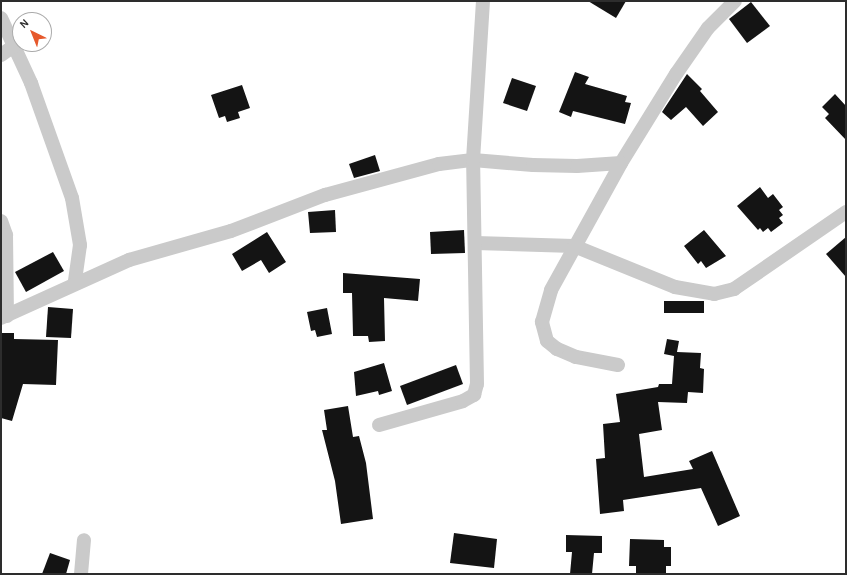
<!DOCTYPE html>
<html>
<head>
<meta charset="utf-8">
<style>
	body { margin:0 }
	#map { position:relative; width:847px; height:575px; overflow:hidden; background:#fff; font-family:"Alegreya Sans",sans-serif }
	div>[style] { position:absolute }
	.building>* { inset:0; background:#141414 }
	.street>* { height:14px; margin:-7px; padding:0 7px; transform-origin:7px; border-radius:7px; background:#cacaca }
	span { translate:-50% -50%; white-space:nowrap; text-align:center; line-height:1.15; -webkit-text-stroke:4px #fff; paint-order:stroke }
	.frame { position:absolute; inset:0; border:2px solid #2d2d2d; pointer-events:none }
	.north { position:absolute; left:12px; top:12px; width:40px; height:40px; box-sizing:border-box; background:#fff; border:1px solid #ababab; border-radius:50%; rotate:317deg; font-size:11px; font-weight:700; line-height:16px; text-align:center; color:#2d2d2d }
	.north::after { content:''; display:block; margin:auto; width:14px; height:18px; background:#e6592c; clip-path:polygon(50% 0,100% 100%,50% 72%,0 100%) }
</style>
</head>
<body>
<div id="map">
	<div class="building">
		<i style="clip-path:polygon(588px 1px,626px 1px,616px 18px)"></i>
		<i style="clip-path:polygon(751px 2px,770px 26px,747px 43px,729px 19px)"></i>
		<i style="clip-path:polygon(575px 72px,589px 77px,585px 84px,627px 96px,625px 102px,631px 103px,625px 124px,573px 111px,571px 117px,559px 112px)"></i>
		<i style="clip-path:polygon(687px 74px,702px 89px,700px 91px,718px 112px,703px 126px,686px 107px,671px 120px,662px 112px)"></i>
		<i style="clip-path:polygon(512px 78px,536px 86px,527px 111px,503px 103px)"></i>
		<i style="clip-path:polygon(242px 85px,250px 108px,238px 112px,240px 118px,227px 122px,225px 116px,219px 118px,211px 95px)"></i>
		<i style="clip-path:polygon(835px 94px,846px 106px,846px 140px,825px 118px,829px 114px,822px 107px)"></i>
		<i style="clip-path:polygon(375px 155px,380px 171px,354px 178px,349px 164px)"></i>
		<i style="clip-path:polygon(760px 187px,768px 198px,773px 194px,783px 207px,779px 210px,783px 215px,779px 218px,783px 223px,771px 232px,768px 228px,763px 232px,760px 228px,758px 230px,737px 206px)"></i>
		<i style="clip-path:polygon(335px 210px,336px 232px,310px 233px,308px 212px)"></i>
		<i style="clip-path:polygon(464px 230px,465px 253px,431px 254px,430px 232px)"></i>
		<i style="clip-path:polygon(704px 230px,726px 256px,706px 268px,701px 261px,698px 264px,684px 246px)"></i>
		<i style="clip-path:polygon(267px 232px,286px 262px,269px 273px,261px 260px,242px 271px,232px 254px)"></i>
		<i style="clip-path:polygon(846px 237px,846px 277px,826px 254px)"></i>
		<i style="clip-path:polygon(53px 252px,64px 271px,26px 292px,15px 272px)"></i>
		<i style="clip-path:polygon(343px 273px,420px 279px,418px 301px,384px 298px,385px 341px,369px 342px,368px 336px,353px 336px,352px 293px,343px 293px)"></i>
		<i style="clip-path:polygon(664px 301px,704px 301px,704px 313px,664px 313px)"></i>
		<i style="clip-path:polygon(48px 307px,73px 309px,71px 338px,46px 337px)"></i>
		<i style="clip-path:polygon(327px 308px,332px 334px,317px 337px,315px 330px,311px 331px,307px 312px)"></i>
		<i style="clip-path:polygon(1px 333px,14px 333px,14px 339px,58px 340px,56px 385px,23px 384px,12px 421px,1px 418px)"></i>
		<i style="clip-path:polygon(667px 339px,679px 341px,677px 352px,701px 353px,700px 368px,704px 369px,703px 393px,688px 392px,687px 403px,658px 402px,662px 430px,639px 434px,644px 477px,693px 469px,689px 461px,712px 451px,740px 516px,718px 526px,701px 488px,623px 500px,624px 511px,600px 514px,596px 459px,605px 458px,603px 424px,620px 422px,616px 394px,658px 387px,659px 384px,672px 384px,674px 356px,664px 354px)"></i>
		<i style="clip-path:polygon(384px 363px,392px 391px,379px 395px,378px 391px,356px 396px,354px 372px)"></i>
		<i style="clip-path:polygon(456px 365px,463px 384px,407px 405px,400px 386px)"></i>
		<i style="clip-path:polygon(348px 406px,353px 437px,359px 436px,366px 463px,373px 519px,341px 524px,335px 481px,322px 430px,327px 430px,324px 410px)"></i>
		<i style="clip-path:polygon(454px 533px,497px 539px,494px 568px,450px 563px)"></i>
		<i style="clip-path:polygon(566px 535px,602px 536px,602px 553px,594px 553px,592px 574px,570px 574px,572px 552px,566px 552px)"></i>
		<i style="clip-path:polygon(630px 539px,664px 540px,664px 547px,671px 547px,671px 566px,666px 566px,666px 574px,636px 574px,636px 566px,629px 566px)"></i>
		<i style="clip-path:polygon(50px 553px,70px 560px,66px 574px,42px 574px)"></i>
	</div>
	<div class="street">
		<i style="left:1px;top:18px;width:72px;rotate:65.2deg"></i>
		<i style="left:31px;top:83px;width:122px;rotate:70.4deg"></i>
		<i style="left:72px;top:198px;width:48px;rotate:80.3deg"></i>
		<i style="left:80px;top:245px;width:37px;rotate:98deg"></i>
		<i style="left:1px;top:55px;width:16px;rotate:-35deg"></i>
		<i style="left:1px;top:221px;width:15px;rotate:70deg"></i>
		<i style="left:6px;top:235px;width:81px;rotate:89.3deg"></i>
		<i style="left:475px;top:243px;width:99px;rotate:1.7deg"></i>
		<i style="left:574px;top:246px;width:109px;rotate:22.1deg"></i>
		<i style="left:675px;top:287px;width:40px;rotate:10deg"></i>
		<i style="left:714px;top:294px;width:21px;rotate:-14deg"></i>
		<i style="left:734px;top:289px;width:136px;rotate:-34.5deg"></i>
		<i style="left:1px;top:318px;width:141px;rotate:-24.4deg"></i>
		<i style="left:129px;top:260px;width:106px;rotate:-15.9deg"></i>
		<i style="left:231px;top:231px;width:101px;rotate:-21deg"></i>
		<i style="left:325px;top:195px;width:118px;rotate:-15.2deg"></i>
		<i style="left:439px;top:164px;width:34px;rotate:-7deg"></i>
		<i style="left:473px;top:160px;width:60px;rotate:4.8deg"></i>
		<i style="left:533px;top:165px;width:44px;rotate:1.3deg"></i>
		<i style="left:577px;top:166px;width:44px;rotate:-3.9deg"></i>
		<i style="left:621px;top:163px;width:105px;rotate:-58.3deg"></i>
		<i style="left:676px;top:74px;width:56px;rotate:-55.2deg"></i>
		<i style="left:708px;top:28px;width:38px;rotate:-45deg"></i>
		<i style="left:618px;top:365px;width:43px;rotate:-169.2deg"></i>
		<i style="left:576px;top:357px;width:21px;rotate:-157deg"></i>
		<i style="left:557px;top:349px;width:13px;rotate:-141deg"></i>
		<i style="left:547px;top:341px;width:20px;rotate:-105deg"></i>
		<i style="left:542px;top:322px;width:33px;rotate:-74deg"></i>
		<i style="left:551px;top:290px;width:145px;rotate:-61.1deg"></i>
		<i style="left:379px;top:425px;width:87px;rotate:-15.9deg"></i>
		<i style="left:463px;top:401px;width:13px;rotate:-29deg"></i>
		<i style="left:474px;top:395px;width:11px;rotate:-75deg"></i>
		<i style="left:477px;top:384px;width:224px;rotate:-91deg"></i>
		<i style="left:473px;top:160px;width:159px;rotate:-86.4deg"></i>
		<i style="left:81px;top:574px;width:34px;rotate:-85deg"></i>
	</div>
	<div class="frame"></div>
	<div class="north">N</div>
</div>
</body>
</html>
